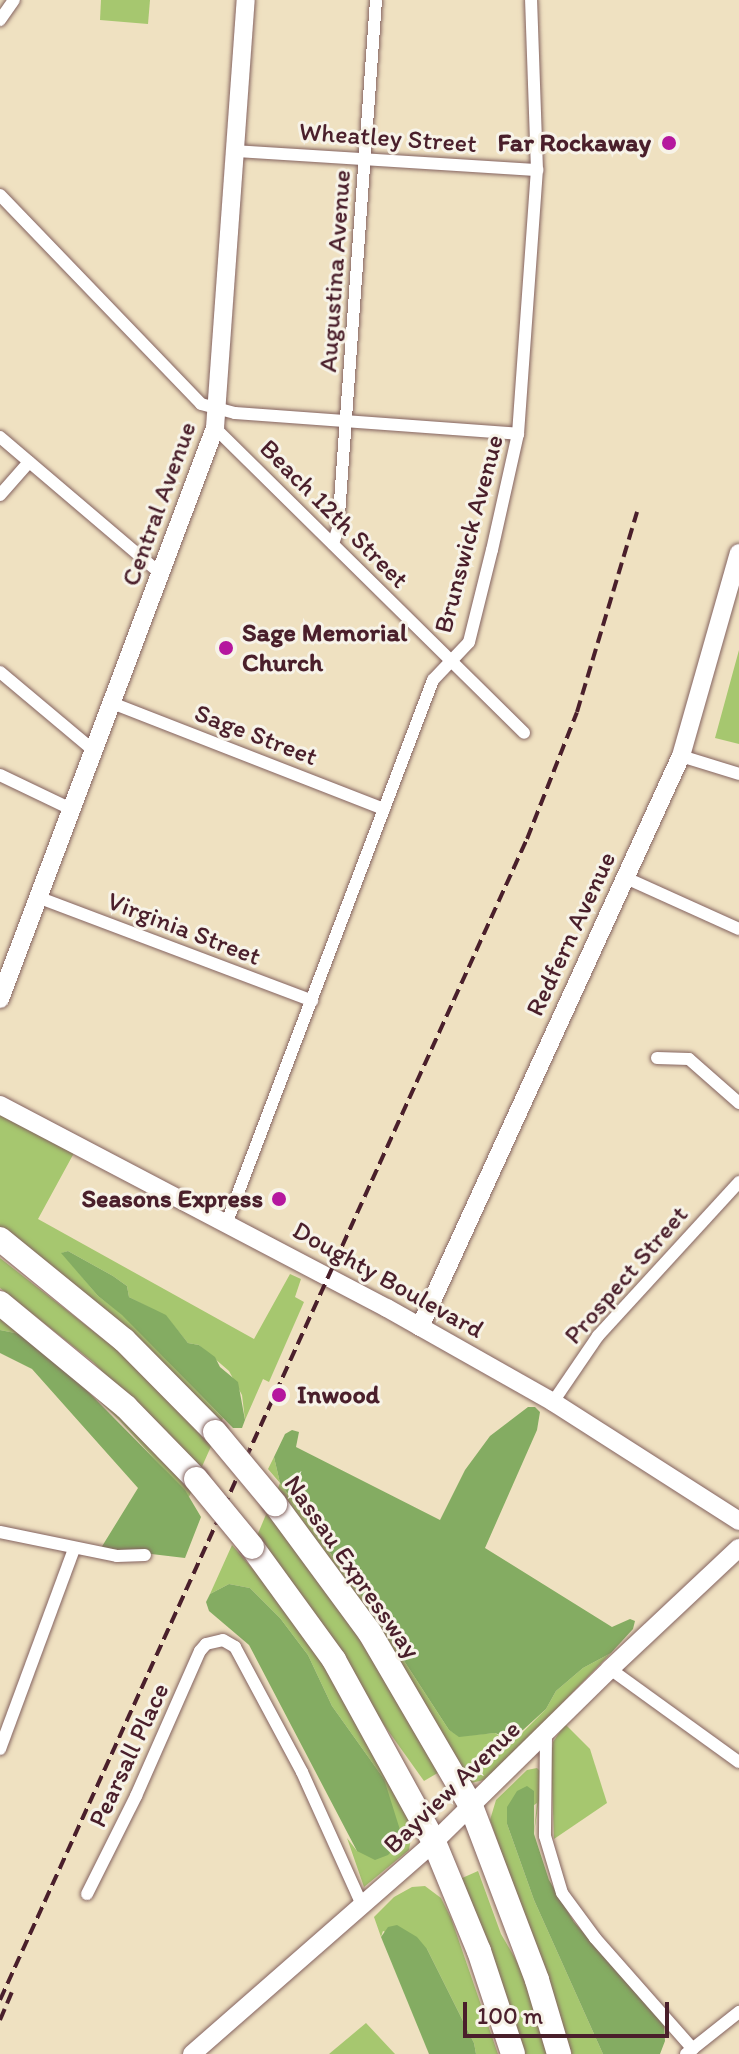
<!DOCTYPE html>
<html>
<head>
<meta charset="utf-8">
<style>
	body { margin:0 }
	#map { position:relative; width:739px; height:2054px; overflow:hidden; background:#efe1c1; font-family:Itim,sans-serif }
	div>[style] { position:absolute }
	.green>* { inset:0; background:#a6c76f }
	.forest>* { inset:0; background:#84ac62 }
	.roads { filter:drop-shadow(0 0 2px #846360) drop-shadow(0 0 2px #846360) }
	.street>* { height:12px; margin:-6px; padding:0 6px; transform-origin:6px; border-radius:6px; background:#fff }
	.secondary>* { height:18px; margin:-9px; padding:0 9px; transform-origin:9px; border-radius:9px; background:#fff }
	.highway>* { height:24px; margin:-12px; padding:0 12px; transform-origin:12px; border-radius:12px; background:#fff }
	.rail>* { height:4px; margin-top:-2px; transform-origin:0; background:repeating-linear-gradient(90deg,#4a1f2b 0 12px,transparent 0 18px) }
	.bridges { filter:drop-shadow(0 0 2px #846360) drop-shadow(0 0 2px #846360) }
	.highway-bridge>* { height:24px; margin:-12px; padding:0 12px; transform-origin:12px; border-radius:12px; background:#fff }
	.dots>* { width:22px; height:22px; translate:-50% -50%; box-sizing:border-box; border:4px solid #f7f3e8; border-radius:50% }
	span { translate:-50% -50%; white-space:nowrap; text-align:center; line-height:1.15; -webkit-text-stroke:6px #f7f3e8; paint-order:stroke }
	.street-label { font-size:26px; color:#4a1f2b }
	.poi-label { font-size:26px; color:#4a1f2b; font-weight:700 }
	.right { translate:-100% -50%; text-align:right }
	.left { translate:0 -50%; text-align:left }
	.scale { position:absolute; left:463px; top:2002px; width:206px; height:36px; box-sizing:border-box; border:4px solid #4a1f2b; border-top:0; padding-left:10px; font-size:24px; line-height:28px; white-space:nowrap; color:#4a1f2b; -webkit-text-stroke:6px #f7f3e8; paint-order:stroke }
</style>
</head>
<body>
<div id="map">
	<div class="green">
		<i style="clip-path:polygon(101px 0,150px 0,148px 24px,100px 20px)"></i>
		<i style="clip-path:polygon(739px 650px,739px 744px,715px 738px)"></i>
		<i style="clip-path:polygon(0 1108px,74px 1153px,38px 1219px,254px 1339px,290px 1274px,301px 1279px,295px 1297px,304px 1302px,269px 1382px,263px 1379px,245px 1420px,242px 1395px,229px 1371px,199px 1345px,188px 1343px,166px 1316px,129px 1297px,127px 1286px,113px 1276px,68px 1251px,62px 1253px,98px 1296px,122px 1314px,223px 1418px,217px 1431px,72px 1286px,0 1227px)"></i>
		<i style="clip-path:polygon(0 1258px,134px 1363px,213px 1442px,200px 1471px,93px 1362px,0 1288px)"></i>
		<i style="clip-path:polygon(0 1310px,42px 1345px,131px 1426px,193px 1488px,189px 1497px,120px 1421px,42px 1345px,25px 1335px,0 1330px)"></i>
		<i style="clip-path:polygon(274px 1457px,280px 1483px,369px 1607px,449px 1730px,459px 1736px,495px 1733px,505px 1740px,521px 1734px,546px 1709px,556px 1691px,583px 1668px,611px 1653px,488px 1779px,467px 1784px,274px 1498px,280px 1483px,268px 1469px)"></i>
		<i style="clip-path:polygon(270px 1505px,299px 1542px,441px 1771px,424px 1781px,254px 1543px)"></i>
		<i style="clip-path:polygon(232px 1545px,309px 1634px,414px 1821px,409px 1850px,364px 1887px,347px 1838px,357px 1851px,384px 1779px,332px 1706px,308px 1655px,280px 1618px,250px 1588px,229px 1584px,210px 1594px)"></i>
		<i style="clip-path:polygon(565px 1724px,590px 1749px,607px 1803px,554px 1839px,551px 1756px,553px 1742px)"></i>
		<i style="clip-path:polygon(537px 1768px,540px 1771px,539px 1800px,534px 1833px,537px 1803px,507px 1824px,534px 1900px,603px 2054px,572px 2054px,490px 1820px,496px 1800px,527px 1770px)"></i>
		<i style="clip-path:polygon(478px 1871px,501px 1934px,519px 1965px,550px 2054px,522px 2054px,460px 1879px)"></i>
		<i style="clip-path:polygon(425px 1886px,441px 1898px,451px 1918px,498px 2054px,476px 2054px,474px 2043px,427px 1949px,383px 1931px,381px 1937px,374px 1917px,394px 1897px,412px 1887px)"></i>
		<i style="clip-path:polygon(366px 2023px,395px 2054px,329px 2054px)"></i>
	</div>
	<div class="forest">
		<i style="clip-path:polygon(68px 1251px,113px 1276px,127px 1286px,129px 1297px,166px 1315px,188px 1343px,199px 1345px,215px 1357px,220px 1367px,238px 1382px,245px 1420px,242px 1428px,233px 1428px,122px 1315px,98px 1296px,61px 1253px)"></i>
		<i style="clip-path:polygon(0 1330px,25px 1335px,42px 1345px,185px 1490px,201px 1517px,185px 1558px,101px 1548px,138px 1488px,32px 1369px,0 1353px)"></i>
		<i style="clip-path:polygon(528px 1407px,535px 1407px,540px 1412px,537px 1430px,485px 1548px,612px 1627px,630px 1619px,635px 1621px,633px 1629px,611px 1653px,583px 1668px,556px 1691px,546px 1709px,512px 1740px,495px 1733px,459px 1737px,449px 1730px,369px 1607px,280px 1483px,274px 1457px,285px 1434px,292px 1430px,299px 1432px,296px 1447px,440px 1520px,465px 1470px,490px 1436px)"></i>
		<i style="clip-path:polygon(229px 1584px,250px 1588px,280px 1618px,308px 1655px,332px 1706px,384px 1779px,401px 1833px,396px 1847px,388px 1855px,375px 1860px,357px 1851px,249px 1645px,209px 1611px,206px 1602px,210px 1594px)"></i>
		<i style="clip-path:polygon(527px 1786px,534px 1791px,534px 1834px,549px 1880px,574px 1922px,664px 2023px,665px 2041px,660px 2054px,603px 2054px,534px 1900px,507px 1824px,507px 1807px,517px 1791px)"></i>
		<i style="clip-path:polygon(397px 1925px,417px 1937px,427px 1949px,474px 2043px,476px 2054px,429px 2054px,381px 1937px,388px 1927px)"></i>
	</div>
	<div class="roads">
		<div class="street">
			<i style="left:0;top:20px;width:24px;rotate:-55deg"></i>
			<i style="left:235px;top:151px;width:303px;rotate:3.6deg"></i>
			<i style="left:0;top:195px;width:290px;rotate:46.1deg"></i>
			<i style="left:201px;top:404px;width:35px;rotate:15deg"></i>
			<i style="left:235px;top:413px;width:284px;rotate:4.2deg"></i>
			<i style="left:215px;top:428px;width:434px;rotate:44.6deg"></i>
			<i style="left:0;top:437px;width:213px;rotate:40.4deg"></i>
			<i style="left:0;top:495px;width:44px;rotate:-48.7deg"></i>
			<i style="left:333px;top:544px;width:16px;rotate:-72deg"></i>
			<i style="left:338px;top:529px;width:530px;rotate:-85.89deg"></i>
			<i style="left:0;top:672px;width:123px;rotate:40deg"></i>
			<i style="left:112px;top:703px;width:292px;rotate:21.3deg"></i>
			<i style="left:681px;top:756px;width:61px;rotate:17.2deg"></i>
			<i style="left:0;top:775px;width:81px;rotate:25.6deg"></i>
			<i style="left:626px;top:878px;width:124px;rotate:24.3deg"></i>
			<i style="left:40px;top:898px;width:291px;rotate:20.7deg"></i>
			<i style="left:657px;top:1058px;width:32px;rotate:2deg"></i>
			<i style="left:689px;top:1059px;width:67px;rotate:41.3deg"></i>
			<i style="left:227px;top:1222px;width:580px;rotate:-69.19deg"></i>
			<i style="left:433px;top:680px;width:52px;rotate:-46.5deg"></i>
			<i style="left:469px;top:642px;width:95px;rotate:-76deg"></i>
			<i style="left:492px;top:550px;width:119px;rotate:-77.4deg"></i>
			<i style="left:518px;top:434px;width:265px;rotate:-85.9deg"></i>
			<i style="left:537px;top:170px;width:170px;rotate:-92deg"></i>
			<i style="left:553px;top:1402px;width:80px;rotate:-55.7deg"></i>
			<i style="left:598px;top:1336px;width:209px;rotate:-47.5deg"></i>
			<i style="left:0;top:1532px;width:119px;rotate:11.6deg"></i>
			<i style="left:117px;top:1556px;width:28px;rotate:-2deg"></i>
			<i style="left:610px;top:1669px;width:159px;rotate:35.8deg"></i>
			<i style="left:546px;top:1734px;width:102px;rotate:90.6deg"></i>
			<i style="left:545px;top:1836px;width:59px;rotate:73.4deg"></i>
			<i style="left:562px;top:1893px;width:56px;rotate:53.7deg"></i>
			<i style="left:595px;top:1938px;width:148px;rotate:48.6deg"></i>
			<i style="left:0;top:1749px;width:213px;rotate:-69.7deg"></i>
			<i style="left:87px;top:1894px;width:110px;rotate:-63.4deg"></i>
			<i style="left:136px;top:1796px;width:158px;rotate:-66.2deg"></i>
			<i style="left:200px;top:1651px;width:9px;rotate:-49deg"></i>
			<i style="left:206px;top:1644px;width:17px;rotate:-13deg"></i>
			<i style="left:223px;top:1640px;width:14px;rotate:30deg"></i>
			<i style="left:235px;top:1647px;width:142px;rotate:61.8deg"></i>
			<i style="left:302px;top:1772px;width:148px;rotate:65.7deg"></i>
			<i style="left:686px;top:2054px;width:68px;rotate:-38.4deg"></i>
		</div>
		<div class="secondary">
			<i style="left:0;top:999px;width:610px;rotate:-69.37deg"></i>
			<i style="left:215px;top:428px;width:429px;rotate:-85.9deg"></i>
			<i style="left:0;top:1105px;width:437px;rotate:27.7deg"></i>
			<i style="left:387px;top:1308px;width:191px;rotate:29.5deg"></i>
			<i style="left:553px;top:1402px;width:221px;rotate:32.6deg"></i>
			<i style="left:420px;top:1327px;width:628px;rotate:-65.44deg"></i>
			<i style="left:681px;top:756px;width:211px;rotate:-74.1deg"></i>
			<i style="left:192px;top:2054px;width:322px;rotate:-41.2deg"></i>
			<i style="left:434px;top:1842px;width:247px;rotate:-44.5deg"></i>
			<i style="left:610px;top:1669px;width:177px;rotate:-43.2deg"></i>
		</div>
		<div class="highway">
			<i style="left:0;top:1239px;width:160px;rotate:39.2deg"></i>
			<i style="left:124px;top:1340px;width:129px;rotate:45.3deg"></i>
			<i style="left:0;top:1303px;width:163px;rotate:39.5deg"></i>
			<i style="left:126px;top:1407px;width:100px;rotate:45.8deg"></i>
			<i style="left:275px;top:1504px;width:160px;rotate:53.6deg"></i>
			<i style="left:370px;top:1633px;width:200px;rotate:59.7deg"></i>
			<i style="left:471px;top:1806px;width:186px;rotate:69.2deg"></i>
			<i style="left:537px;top:1980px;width:77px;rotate:73.4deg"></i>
			<i style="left:252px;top:1547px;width:140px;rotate:54deg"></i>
			<i style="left:334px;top:1660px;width:208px;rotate:61.2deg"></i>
			<i style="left:434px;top:1842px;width:118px;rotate:67.6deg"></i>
			<i style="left:479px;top:1951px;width:108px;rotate:71.7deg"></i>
		</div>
	</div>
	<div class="rail">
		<i style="left:0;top:2000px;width:1275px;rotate:-65.59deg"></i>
		<i style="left:527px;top:839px;width:136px;rotate:-68.5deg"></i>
		<i style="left:577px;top:712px;width:209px;rotate:-73.3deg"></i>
		<i style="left:0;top:2020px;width:33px;rotate:-67deg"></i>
	</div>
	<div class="bridges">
		<div class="highway-bridge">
			<i style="left:215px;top:1432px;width:94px;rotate:50.2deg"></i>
			<i style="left:196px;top:1479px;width:88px;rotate:50.5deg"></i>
		</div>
	</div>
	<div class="dots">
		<i style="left:669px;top:143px;background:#b5179e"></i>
		<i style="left:226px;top:648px;background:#b5179e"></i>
		<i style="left:279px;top:1199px;background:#b5179e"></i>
		<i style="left:279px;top:1395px;background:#b5179e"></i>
	</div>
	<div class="street-label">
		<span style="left:388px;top:138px;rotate:4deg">Wheatley Street</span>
		<span style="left:335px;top:271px;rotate:-86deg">Augustina Avenue</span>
		<span style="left:159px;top:504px;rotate:-70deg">Central Avenue</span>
		<span style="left:334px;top:514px;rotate:45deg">Beach 12th Street</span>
		<span style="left:469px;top:534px;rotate:-75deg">Brunswick Avenue</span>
		<span style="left:256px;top:735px;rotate:21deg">Sage Street</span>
		<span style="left:184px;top:929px;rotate:21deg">Virginia Street</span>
		<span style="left:571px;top:934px;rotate:-65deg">Redfern Avenue</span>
		<span style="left:626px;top:1275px;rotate:-49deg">Prospect Street</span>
		<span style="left:388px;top:1280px;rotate:29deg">Doughty Boulevard</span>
		<span style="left:352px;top:1567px;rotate:55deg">Nassau Expressway</span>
		<span style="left:129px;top:1755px;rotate:-65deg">Pearsall Place</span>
		<span style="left:452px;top:1787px;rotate:-44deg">Bayview Avenue</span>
	</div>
	<div class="poi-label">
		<span class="right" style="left:651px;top:143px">Far Rockaway</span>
		<span class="left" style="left:242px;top:648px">Sage Memorial<br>Church</span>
		<span class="right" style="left:263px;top:1199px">Seasons Express</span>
		<span class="left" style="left:297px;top:1395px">Inwood</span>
	</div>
	<div class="scale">100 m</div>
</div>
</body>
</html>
